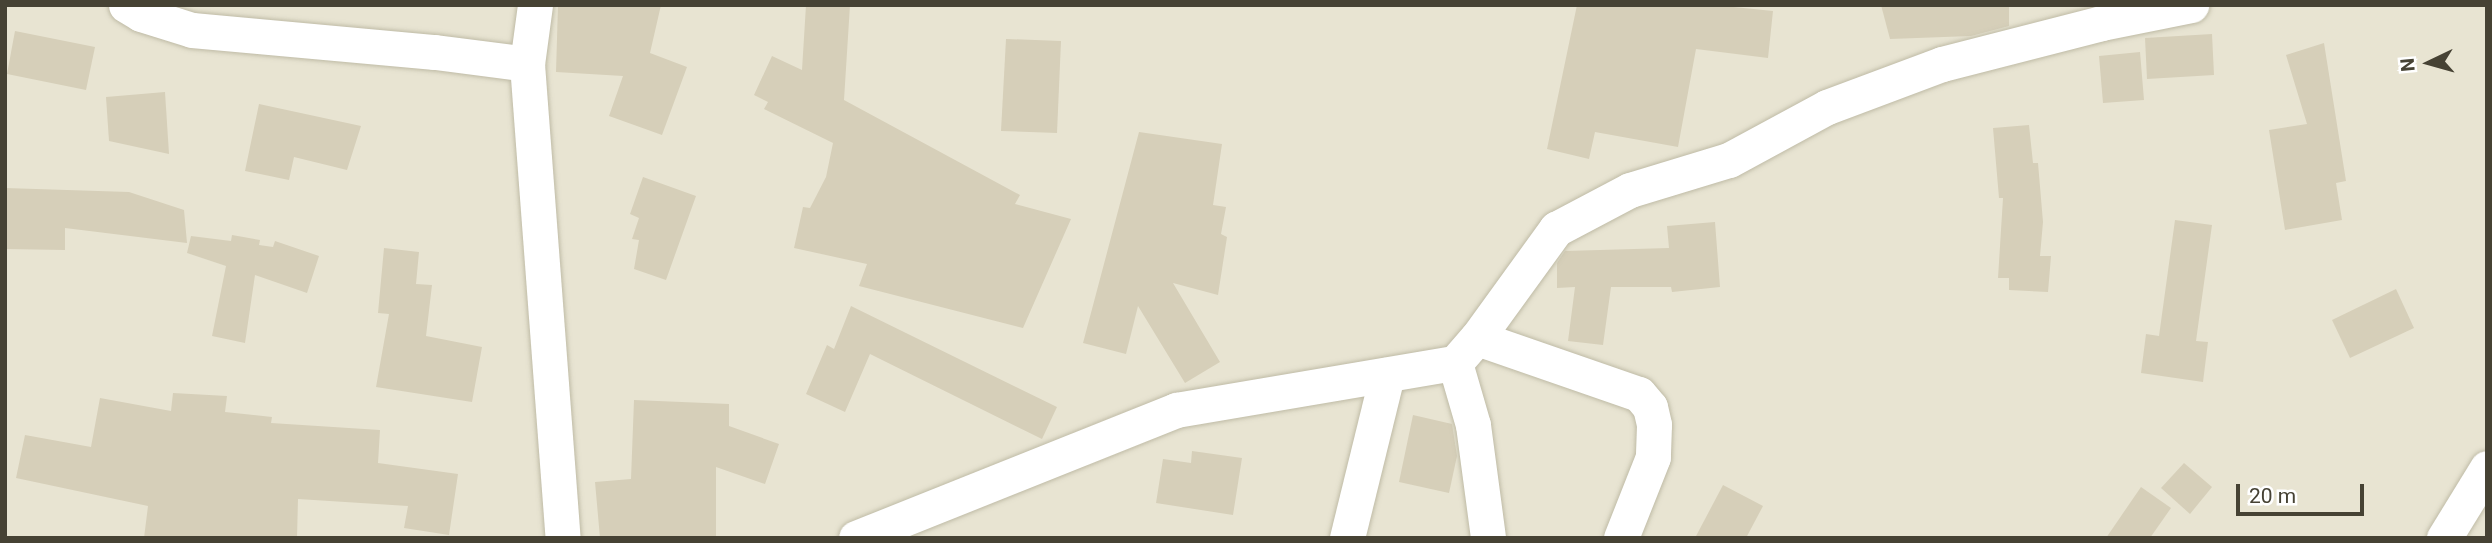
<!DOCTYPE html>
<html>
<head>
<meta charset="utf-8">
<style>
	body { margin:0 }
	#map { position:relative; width:2492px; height:543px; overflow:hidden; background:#f3f1e4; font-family:Roboto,sans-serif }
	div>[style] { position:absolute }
	.residential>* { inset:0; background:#e8e4d2 }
	.building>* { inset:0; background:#d6cfb9 }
	.roads { filter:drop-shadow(0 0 2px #bfbba6) drop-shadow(0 0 2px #bfbba6) }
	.minor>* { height:35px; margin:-17.5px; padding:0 17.5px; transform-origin:17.5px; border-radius:17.5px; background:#fff }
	span { translate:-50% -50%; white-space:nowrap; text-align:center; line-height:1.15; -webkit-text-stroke:6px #fff; paint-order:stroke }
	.frame { position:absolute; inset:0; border:7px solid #464234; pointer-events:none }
	.north { position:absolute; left:2394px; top:28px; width:70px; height:70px; -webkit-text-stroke:5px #fff; paint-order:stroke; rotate:265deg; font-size:19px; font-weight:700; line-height:28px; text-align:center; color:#464234 }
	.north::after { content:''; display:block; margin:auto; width:24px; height:32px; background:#464234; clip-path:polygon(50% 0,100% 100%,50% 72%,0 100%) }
	.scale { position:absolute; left:2236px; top:484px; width:128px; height:32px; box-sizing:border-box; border:4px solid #464234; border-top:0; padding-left:9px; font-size:21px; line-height:24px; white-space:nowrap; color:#464234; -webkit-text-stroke:5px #fff; paint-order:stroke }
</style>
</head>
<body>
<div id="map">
	<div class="residential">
		<i style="clip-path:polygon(5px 5px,2487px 5px,2487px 538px,5px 538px)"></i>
	</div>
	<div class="building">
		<i style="clip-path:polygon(558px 5px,661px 5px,650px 53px,687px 67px,662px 135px,609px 116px,623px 76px,556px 72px)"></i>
		<i style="clip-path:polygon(806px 5px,850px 5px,844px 100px,1020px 195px,1015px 204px,1071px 219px,1023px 328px,859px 286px,867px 264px,794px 248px,803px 207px,810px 208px,826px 177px,833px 143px,764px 109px,768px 102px,754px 95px,772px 56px,802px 70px)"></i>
		<i style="clip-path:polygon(1577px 5px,1714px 5px,1773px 11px,1768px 58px,1696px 49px,1678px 147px,1595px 132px,1589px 159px,1547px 149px)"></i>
		<i style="clip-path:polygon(1881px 5px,2009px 5px,2009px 26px,1971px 36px,1890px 39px)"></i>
		<i style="clip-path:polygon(15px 31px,95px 47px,86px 90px,7px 74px)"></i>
		<i style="clip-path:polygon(2212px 34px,2214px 75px,2147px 79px,2145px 38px)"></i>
		<i style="clip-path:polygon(1006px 39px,1061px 41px,1057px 133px,1001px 131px)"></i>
		<i style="clip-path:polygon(2324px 43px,2346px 181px,2336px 183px,2342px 220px,2285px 230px,2269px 130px,2307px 124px,2286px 55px)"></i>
		<i style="clip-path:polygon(2140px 52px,2144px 100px,2103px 103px,2099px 56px)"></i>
		<i style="clip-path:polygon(165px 92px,169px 154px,109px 141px,106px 97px)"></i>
		<i style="clip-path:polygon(259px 104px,361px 126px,347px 170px,294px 157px,289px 180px,245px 171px)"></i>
		<i style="clip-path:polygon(2029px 125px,2033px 163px,2038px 163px,2043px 222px,2040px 256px,2051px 256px,2048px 292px,2009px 290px,2009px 278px,1998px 278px,2003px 198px,1999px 198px,1993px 128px)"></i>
		<i style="clip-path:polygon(1139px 132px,1222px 144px,1213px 205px,1226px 207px,1221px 234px,1227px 237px,1218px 295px,1173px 283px,1220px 362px,1185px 383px,1138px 306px,1126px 354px,1083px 343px)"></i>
		<i style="clip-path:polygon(643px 177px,696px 196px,666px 280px,634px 269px,639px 240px,632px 239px,639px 218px,630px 214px)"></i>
		<i style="clip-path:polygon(5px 188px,129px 192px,184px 210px,187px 243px,65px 228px,65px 250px,5px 249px)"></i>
		<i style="clip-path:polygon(2175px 220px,2212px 225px,2196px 341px,2208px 342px,2203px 382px,2141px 373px,2146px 334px,2159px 336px)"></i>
		<i style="clip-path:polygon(1715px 222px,1720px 287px,1672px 292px,1671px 287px,1611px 287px,1603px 345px,1568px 341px,1575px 287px,1557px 288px,1557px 263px,1565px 251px,1669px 248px,1667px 226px)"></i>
		<i style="clip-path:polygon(232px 235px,260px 240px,259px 245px,273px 247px,275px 241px,319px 256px,307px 293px,255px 275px,245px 343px,212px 336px,226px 266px,187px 253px,191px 236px,231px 241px)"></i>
		<i style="clip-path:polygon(384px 248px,419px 252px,416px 284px,432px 285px,426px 336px,482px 347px,472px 402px,376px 387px,389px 314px,378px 313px)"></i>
		<i style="clip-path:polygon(2396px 289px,2414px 328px,2350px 358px,2332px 320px)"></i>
		<i style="clip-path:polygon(851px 306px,1057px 407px,1042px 439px,870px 354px,845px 412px,806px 394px,827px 345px,834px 349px)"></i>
		<i style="clip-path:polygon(173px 393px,227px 396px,225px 412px,272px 417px,271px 423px,380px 430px,378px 463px,458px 474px,449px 535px,404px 528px,408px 506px,298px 499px,297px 538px,144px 538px,148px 506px,16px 478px,25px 435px,91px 447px,100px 398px,171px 411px)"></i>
		<i style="clip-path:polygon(634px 400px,729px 404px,729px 426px,779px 444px,765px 484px,716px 467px,716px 538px,600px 538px,595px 482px,631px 479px)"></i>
		<i style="clip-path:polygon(1413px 415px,1452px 424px,1457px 456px,1449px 493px,1399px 482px)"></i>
		<i style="clip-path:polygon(1192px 451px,1242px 458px,1233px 515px,1156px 503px,1163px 459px,1191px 463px)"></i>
		<i style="clip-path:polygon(2184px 463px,2212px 487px,2190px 514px,2161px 488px)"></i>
		<i style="clip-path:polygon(1723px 485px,1763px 506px,1746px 538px,1695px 538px)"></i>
		<i style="clip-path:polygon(2141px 487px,2171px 508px,2150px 538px,2106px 538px)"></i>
	</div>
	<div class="roads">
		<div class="minor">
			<i style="left:126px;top:5px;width:17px;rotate:31deg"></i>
			<i style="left:141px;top:14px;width:53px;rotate:17.4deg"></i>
			<i style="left:192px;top:30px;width:244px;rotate:5.2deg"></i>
			<i style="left:435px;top:52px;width:93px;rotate:7.4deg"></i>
			<i style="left:535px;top:5px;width:60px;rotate:97.7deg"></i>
			<i style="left:527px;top:64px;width:475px;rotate:85.7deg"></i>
			<i style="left:1477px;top:338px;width:171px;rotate:19.1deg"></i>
			<i style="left:1639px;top:394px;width:17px;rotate:50deg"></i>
			<i style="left:1650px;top:407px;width:18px;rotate:77deg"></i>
			<i style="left:1654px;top:425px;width:32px;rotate:92deg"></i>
			<i style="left:1653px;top:457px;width:87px;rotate:111.6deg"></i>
			<i style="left:1455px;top:363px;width:65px;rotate:73.8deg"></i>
			<i style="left:1473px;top:425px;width:114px;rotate:82.4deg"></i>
			<i style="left:856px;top:538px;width:345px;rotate:-21.8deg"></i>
			<i style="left:1176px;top:410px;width:283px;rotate:-9.6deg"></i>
			<i style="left:1455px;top:363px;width:33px;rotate:-49deg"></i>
			<i style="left:1477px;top:338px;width:135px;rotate:-54.1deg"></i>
			<i style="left:1556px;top:229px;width:84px;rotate:-27.8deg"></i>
			<i style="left:1630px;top:190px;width:103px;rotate:-16.9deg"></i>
			<i style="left:1729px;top:160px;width:111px;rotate:-28.4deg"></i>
			<i style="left:1827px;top:107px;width:123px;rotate:-20.5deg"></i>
			<i style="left:1942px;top:64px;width:165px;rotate:-14.4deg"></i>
			<i style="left:2102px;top:23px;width:91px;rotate:-11.4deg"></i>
			<i style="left:1347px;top:538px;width:168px;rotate:-76.2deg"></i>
			<i style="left:2444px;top:538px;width:82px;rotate:-58.4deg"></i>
		</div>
	</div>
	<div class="frame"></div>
	<div class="north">N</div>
	<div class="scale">20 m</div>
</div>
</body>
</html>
